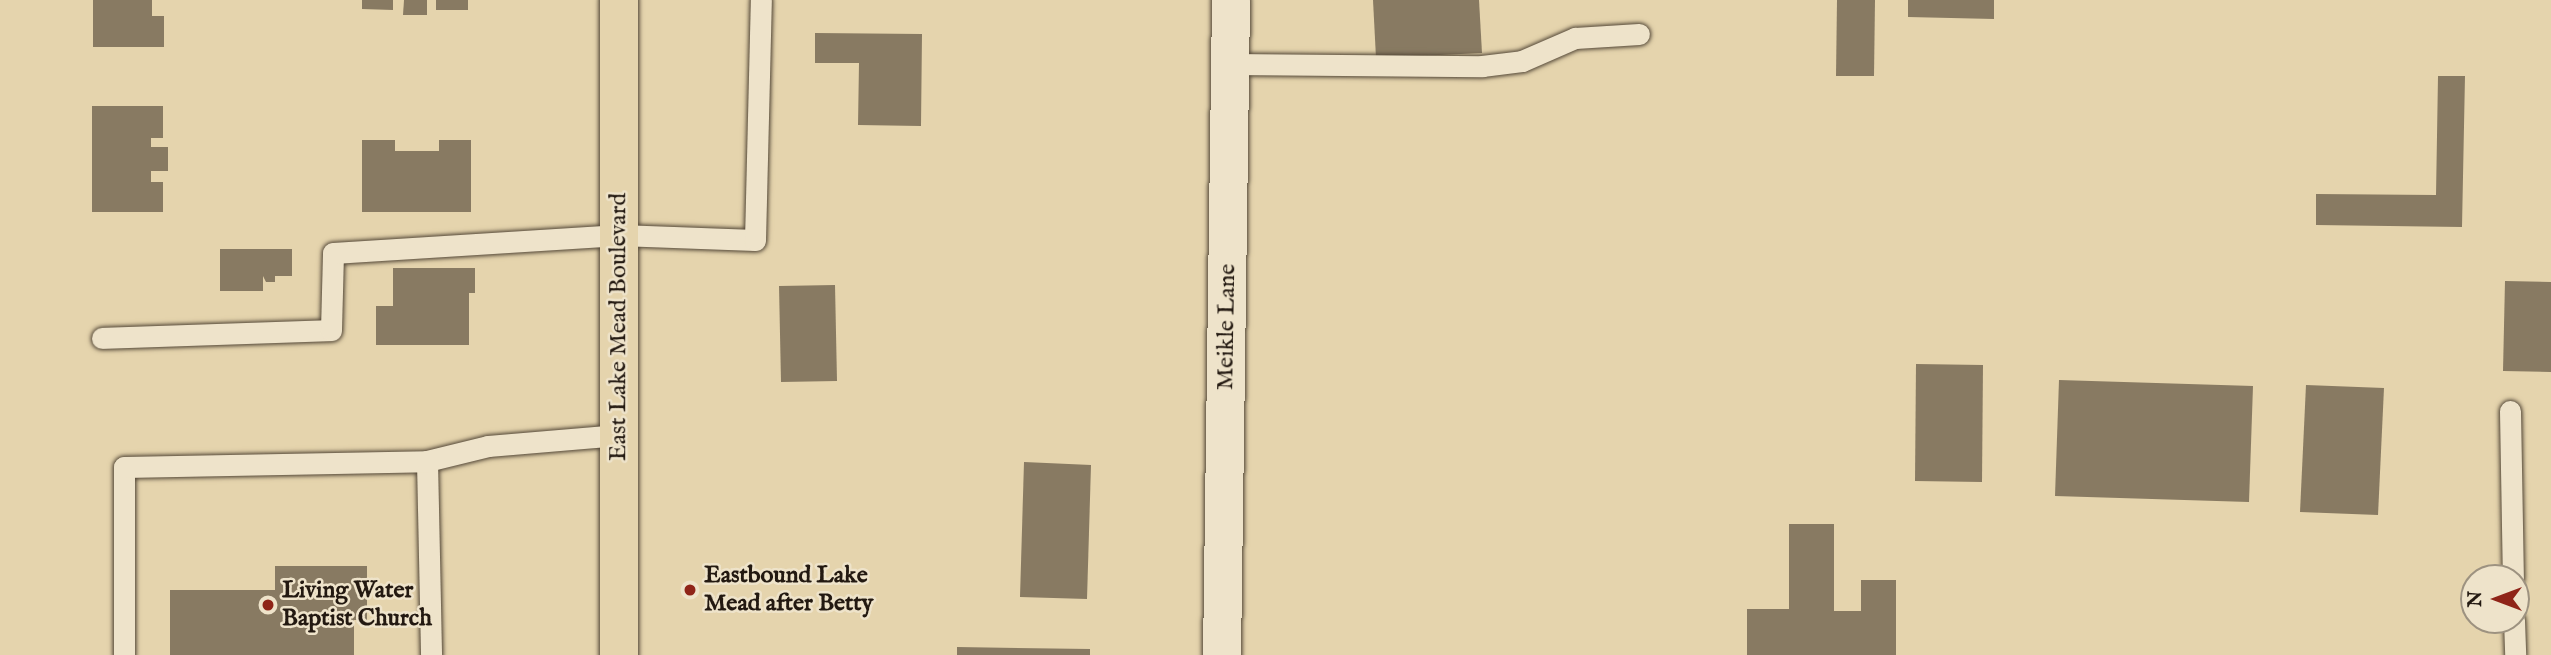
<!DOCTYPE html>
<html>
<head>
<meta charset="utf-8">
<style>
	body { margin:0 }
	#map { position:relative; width:2551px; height:655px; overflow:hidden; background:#e5d4ad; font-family:"IM FELL English",serif }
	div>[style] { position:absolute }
	.building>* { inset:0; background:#887a62 }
	.roads { filter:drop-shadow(0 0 2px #544838) drop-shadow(0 0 2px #544838) }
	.service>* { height:21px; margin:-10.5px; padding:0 10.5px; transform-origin:10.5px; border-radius:10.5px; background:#eee3ca }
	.minor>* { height:38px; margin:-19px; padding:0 19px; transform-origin:19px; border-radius:19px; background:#eee3ca }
	.primary>* { height:38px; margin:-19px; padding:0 19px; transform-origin:19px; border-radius:19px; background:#e5d4ad }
	.dots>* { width:19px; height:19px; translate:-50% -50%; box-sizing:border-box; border:4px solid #eee3ca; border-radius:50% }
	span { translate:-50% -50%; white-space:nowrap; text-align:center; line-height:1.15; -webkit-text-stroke:5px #eee3ca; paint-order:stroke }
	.street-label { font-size:24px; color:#231911 }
	.poi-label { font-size:24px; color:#231911; font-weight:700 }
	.left { translate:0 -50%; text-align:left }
	.north { position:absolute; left:2460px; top:564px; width:70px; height:70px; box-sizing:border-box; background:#eee3ca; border:2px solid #9d9280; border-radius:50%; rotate:270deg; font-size:19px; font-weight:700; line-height:28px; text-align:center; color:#231911 }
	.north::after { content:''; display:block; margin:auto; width:24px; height:32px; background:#8f2418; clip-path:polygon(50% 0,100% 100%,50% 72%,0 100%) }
</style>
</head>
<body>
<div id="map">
	<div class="building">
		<i style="clip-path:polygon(93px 0,152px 0,152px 16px,164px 16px,164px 47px,93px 47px)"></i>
		<i style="clip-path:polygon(362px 0,393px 0,393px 10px,362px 9px)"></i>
		<i style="clip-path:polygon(404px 0,427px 0,427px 15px,403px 15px)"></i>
		<i style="clip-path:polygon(436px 0,468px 0,468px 10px,436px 10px)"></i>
		<i style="clip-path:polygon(1373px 0,1479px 0,1482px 53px,1376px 58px)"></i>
		<i style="clip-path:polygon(1837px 0,1875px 0,1874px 76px,1836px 76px)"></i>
		<i style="clip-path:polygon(1908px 0,1994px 0,1994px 19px,1908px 17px)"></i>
		<i style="clip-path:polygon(815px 33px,922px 34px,921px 126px,858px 125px,859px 63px,815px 63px)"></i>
		<i style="clip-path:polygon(2438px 76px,2465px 76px,2462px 227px,2316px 225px,2316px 194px,2436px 195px)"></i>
		<i style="clip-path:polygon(92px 106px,163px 106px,163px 138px,151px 138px,151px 147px,168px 147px,168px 171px,151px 171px,151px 182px,163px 182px,163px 212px,92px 212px)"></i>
		<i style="clip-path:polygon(362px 140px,395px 140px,395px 151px,439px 151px,439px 140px,471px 140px,471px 212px,362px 212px)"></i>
		<i style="clip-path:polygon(220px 249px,292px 249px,292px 276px,275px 276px,275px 282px,266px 282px,263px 276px,263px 291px,220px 291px)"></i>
		<i style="clip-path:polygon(393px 268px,475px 268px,475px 293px,469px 293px,469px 345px,376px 345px,376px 306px,393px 306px)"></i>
		<i style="clip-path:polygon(2505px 281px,2551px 282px,2551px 372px,2503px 371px)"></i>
		<i style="clip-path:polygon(835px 285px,837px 381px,781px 382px,779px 286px)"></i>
		<i style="clip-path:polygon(1916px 364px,1983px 365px,1982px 482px,1915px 481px)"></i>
		<i style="clip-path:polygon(2059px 380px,2253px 386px,2249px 502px,2055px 496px)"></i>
		<i style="clip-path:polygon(2306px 385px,2384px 388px,2378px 515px,2300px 512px)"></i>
		<i style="clip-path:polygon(1024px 462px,1091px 465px,1087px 599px,1020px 597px)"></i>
		<i style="clip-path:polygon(1789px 524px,1834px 524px,1834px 611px,1861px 611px,1861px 580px,1896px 580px,1896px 655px,1747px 655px,1747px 609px,1789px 609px)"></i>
		<i style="clip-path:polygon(275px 566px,367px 566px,367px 620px,354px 620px,354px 655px,170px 655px,170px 590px,275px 590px)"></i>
		<i style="clip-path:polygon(957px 647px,1090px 649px,1090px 655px,957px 655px)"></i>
	</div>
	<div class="roads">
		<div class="service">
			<i style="left:1230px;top:64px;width:252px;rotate:0.5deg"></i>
			<i style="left:1482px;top:66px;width:40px;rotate:-7.1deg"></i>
			<i style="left:1522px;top:61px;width:58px;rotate:-23.5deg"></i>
			<i style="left:1575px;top:38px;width:64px;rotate:-3.6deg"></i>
			<i style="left:102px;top:338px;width:229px;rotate:-2deg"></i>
			<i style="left:331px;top:330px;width:77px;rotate:-88.5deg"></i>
			<i style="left:333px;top:253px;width:287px;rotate:-3.6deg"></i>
			<i style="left:619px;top:235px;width:136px;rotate:2.1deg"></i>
			<i style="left:755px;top:240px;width:240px;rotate:-88.6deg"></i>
			<i style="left:2510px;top:411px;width:167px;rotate:89deg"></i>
			<i style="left:427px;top:461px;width:194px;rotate:88.8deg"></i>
			<i style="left:2514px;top:620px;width:35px;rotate:88deg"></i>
			<i style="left:124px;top:655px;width:188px;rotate:-90deg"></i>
			<i style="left:124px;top:467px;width:303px;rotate:-1.1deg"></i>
			<i style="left:427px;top:461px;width:63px;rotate:-13.8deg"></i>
			<i style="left:488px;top:446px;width:131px;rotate:-4.8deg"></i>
		</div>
		<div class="minor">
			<i style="left:1222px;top:655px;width:655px;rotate:-89.21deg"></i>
		</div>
		<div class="primary">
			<i style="left:619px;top:0;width:655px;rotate:90deg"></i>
		</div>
	</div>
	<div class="dots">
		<i style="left:690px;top:590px;background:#8f2418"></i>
		<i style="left:268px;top:605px;background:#8f2418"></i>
	</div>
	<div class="street-label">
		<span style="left:619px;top:327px;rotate:-90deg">East Lake Mead Boulevard</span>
		<span style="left:1227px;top:327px;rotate:-89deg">Meikle Lane</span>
	</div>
	<div class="poi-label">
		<span class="left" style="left:704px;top:590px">Eastbound Lake<br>Mead after Betty</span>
		<span class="left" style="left:282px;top:605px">Living Water<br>Baptist Church</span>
	</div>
	<div class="north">N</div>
</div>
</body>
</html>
